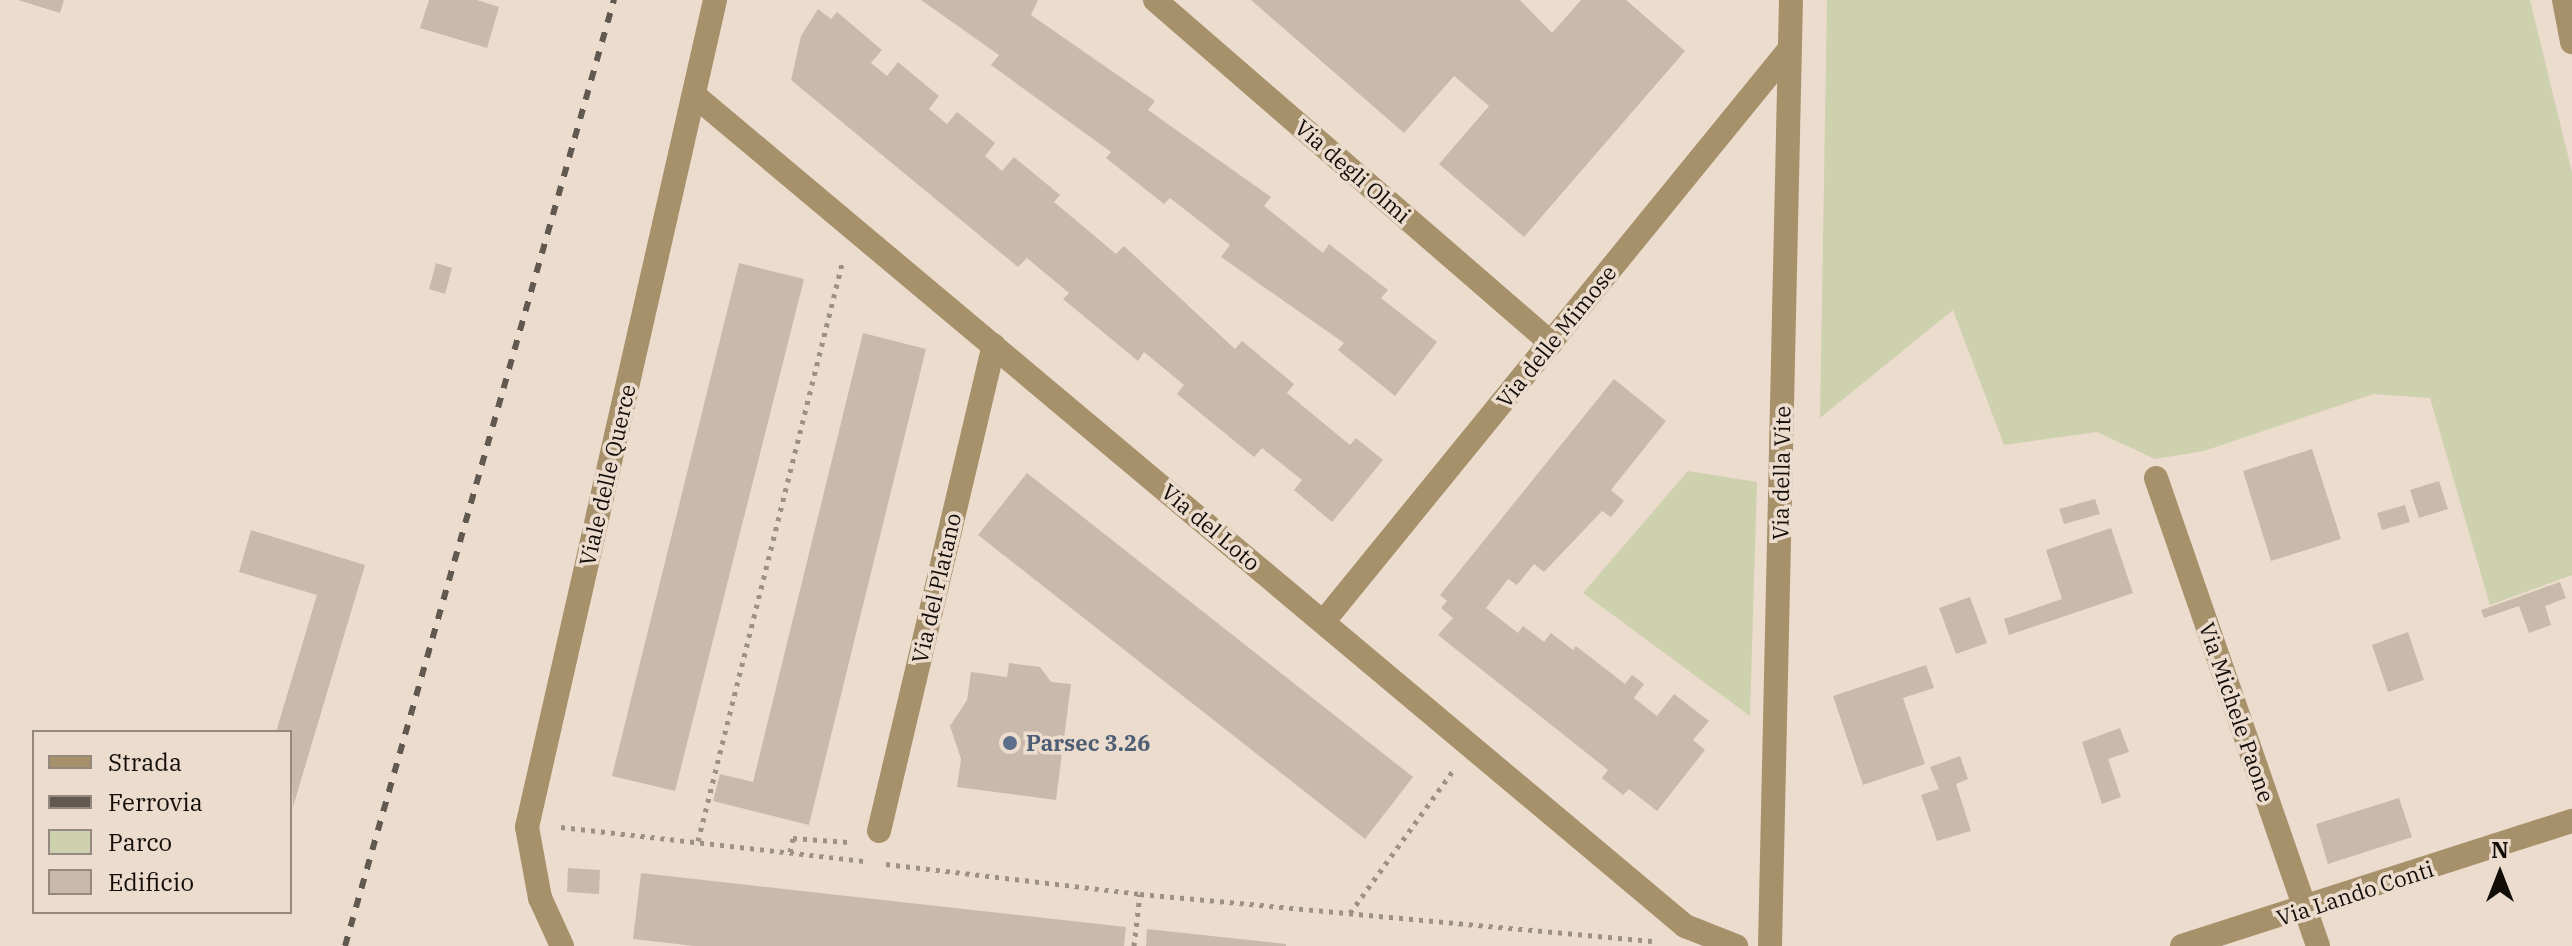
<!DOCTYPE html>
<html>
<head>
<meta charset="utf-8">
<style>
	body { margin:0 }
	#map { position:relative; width:2572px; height:946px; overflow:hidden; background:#ecdcce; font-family:"IBM Plex Serif",serif }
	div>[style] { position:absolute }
	.green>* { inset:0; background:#ced1ae }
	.building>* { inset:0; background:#c8b9ab }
	.path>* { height:5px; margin-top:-2.5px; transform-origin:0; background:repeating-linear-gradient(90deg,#9d9186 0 4px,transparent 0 10px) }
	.minor>* { height:24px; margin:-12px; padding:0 12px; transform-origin:12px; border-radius:12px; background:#a6916b }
	.rail>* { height:6px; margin-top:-3px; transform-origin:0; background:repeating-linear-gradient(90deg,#615850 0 10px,transparent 0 20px) }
	.dots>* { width:22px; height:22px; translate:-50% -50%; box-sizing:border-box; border:4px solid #ecdcce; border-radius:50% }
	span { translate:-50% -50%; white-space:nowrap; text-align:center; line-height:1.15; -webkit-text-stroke:7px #ecdcce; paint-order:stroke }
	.street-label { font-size:22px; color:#120d08 }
	.service-label { font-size:22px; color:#4e5e75; font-weight:700 }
	.left { translate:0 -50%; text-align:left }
	.legend { position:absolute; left:32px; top:730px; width:260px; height:184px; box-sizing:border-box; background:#ecdcce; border:2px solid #95897f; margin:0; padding:10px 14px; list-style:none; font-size:24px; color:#120d08 }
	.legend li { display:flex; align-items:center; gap:16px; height:40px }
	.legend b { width:40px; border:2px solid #95897f }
	.north { position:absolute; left:2460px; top:834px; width:80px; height:80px; -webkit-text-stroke:6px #ecdcce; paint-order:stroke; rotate:0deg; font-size:22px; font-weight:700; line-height:32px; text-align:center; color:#120d08 }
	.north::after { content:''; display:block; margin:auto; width:28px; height:36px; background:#120d08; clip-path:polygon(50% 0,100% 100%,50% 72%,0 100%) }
</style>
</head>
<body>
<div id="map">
	<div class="green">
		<i style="clip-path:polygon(1827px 0,2530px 0,2572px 172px,2572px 575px,2490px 605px,2430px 398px,2373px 394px,2204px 451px,2155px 459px,2097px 432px,2004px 445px,1953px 310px,1820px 418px)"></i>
		<i style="clip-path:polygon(1688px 471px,1757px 482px,1750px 716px,1583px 593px)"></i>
	</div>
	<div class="building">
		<i style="clip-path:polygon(18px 0,64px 0,60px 13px)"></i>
		<i style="clip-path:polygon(429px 0,477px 0,499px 7px,487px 48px,420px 28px)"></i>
		<i style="clip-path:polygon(921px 0,1038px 0,1031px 15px,1155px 101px,1148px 110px,1271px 197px,1264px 206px,1323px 253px,1329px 244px,1388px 290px,1381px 298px,1437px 342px,1395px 396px,1338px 350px,1344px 343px,1221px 257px,1230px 245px,1170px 198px,1164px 204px,1106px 158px,1111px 152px,991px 65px,999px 55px)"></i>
		<i style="clip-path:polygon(1251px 0,1520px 0,1552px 33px,1581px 0,1626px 0,1685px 51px,1524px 237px,1439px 164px,1489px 106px,1454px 76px,1404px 133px)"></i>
		<i style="clip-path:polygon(818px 9px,831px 19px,837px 12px,882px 50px,871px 63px,887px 76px,898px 62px,939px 96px,929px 109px,947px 124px,957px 112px,995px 143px,985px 156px,1002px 171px,1014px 157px,1060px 195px,1054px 202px,1116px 254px,1124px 246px,1235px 349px,1242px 341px,1294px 384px,1287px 393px,1350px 445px,1356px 438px,1383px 460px,1332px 522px,1294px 490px,1302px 480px,1262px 448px,1254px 457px,1177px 394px,1184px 385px,1144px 352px,1138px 361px,1063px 299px,1069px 293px,1027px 258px,1018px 267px,791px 80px,801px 36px)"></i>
		<i style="clip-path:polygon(436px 263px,452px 268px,445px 294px,429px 289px)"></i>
		<i style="clip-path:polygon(739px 263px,804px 279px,675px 791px,612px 776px)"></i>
		<i style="clip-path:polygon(863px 333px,926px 349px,809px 825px,713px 801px,720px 774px,753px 782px)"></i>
		<i style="clip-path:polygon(1614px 379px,1666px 421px,1611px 490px,1624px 501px,1611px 517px,1602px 511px,1544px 572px,1534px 564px,1517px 585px,1508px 579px,1486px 608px,1518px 633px,1523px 626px,1544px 642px,1551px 633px,1573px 650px,1576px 646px,1625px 684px,1632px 675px,1644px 684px,1634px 698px,1657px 716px,1674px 694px,1709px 721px,1693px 740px,1705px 750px,1657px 811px,1629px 789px,1623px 795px,1602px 778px,1608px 770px,1438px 635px,1453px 618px,1441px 608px,1447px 601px,1440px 595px)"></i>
		<i style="clip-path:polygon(2312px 449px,2341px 539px,2271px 561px,2243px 471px)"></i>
		<i style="clip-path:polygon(1027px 473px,1413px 777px,1365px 839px,978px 535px)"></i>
		<i style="clip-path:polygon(2439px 481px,2448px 509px,2419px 518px,2410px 490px)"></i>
		<i style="clip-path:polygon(2095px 499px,2100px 514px,2064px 524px,2059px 509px)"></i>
		<i style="clip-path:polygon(2405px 505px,2410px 522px,2382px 530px,2377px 513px)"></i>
		<i style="clip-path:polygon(2111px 528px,2133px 593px,2009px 635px,2004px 619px,2062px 599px,2046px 550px)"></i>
		<i style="clip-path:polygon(251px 530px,365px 565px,293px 807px,290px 732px,276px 732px,317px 595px,239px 572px)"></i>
		<i style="clip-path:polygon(2560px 582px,2566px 598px,2545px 606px,2551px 625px,2529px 633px,2519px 606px,2484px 618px,2481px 610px)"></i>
		<i style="clip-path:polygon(1970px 597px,1987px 643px,1956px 654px,1939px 608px)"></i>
		<i style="clip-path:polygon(2408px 632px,2424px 680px,2388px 692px,2372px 645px)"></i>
		<i style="clip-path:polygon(1009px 663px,1040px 667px,1051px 682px,1071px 684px,1056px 800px,957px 787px,961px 759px,950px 726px,967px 700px,971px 672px,1007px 677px)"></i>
		<i style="clip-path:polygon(1926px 665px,1934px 688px,1903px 698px,1925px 764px,1863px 785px,1833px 696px)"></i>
		<i style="clip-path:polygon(2120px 728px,2129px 752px,2108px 759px,2121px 797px,2102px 804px,2082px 742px)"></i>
		<i style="clip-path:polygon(1960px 756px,1968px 779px,1956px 784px,1971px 831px,1937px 841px,1921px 795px,1939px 789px,1930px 767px)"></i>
		<i style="clip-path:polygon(2399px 798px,2412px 837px,2328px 864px,2316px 824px)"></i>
		<i style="clip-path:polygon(568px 868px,600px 870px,599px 894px,567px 892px)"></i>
		<i style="clip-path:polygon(641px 873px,1126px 927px,1124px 946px,694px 946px,633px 939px)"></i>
		<i style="clip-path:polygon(1147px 929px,1286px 944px,1286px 946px,1146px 946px)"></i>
	</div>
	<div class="path">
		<i style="left:561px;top:827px;width:306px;rotate:6.4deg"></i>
		<i style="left:698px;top:841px;width:599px;rotate:-75.99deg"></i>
		<i style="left:790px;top:852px;width:14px;rotate:-78deg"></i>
		<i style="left:793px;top:838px;width:56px;rotate:4.1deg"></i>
		<i style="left:886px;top:864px;width:256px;rotate:6.7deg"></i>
		<i style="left:1350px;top:913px;width:174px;rotate:-54.1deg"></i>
		<i style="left:1134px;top:946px;width:52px;rotate:-83.4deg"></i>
		<i style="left:1140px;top:894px;width:514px;rotate:5.24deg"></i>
	</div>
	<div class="minor">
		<i style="left:1155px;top:0;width:524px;rotate:40.9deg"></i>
		<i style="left:2564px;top:0;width:43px;rotate:79.2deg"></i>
		<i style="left:694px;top:95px;width:1293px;rotate:39.98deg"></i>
		<i style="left:1685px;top:926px;width:55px;rotate:21.4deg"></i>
		<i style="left:2156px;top:478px;width:495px;rotate:70.9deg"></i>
		<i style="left:1324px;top:621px;width:734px;rotate:-50.86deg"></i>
		<i style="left:879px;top:831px;width:499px;rotate:-76.7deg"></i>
		<i style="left:562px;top:946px;width:53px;rotate:-114.6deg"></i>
		<i style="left:540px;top:898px;width:72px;rotate:-100.4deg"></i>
		<i style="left:527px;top:827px;width:848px;rotate:-77.19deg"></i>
		<i style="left:1770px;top:946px;width:946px;rotate:-88.73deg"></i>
		<i style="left:2182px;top:946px;width:410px;rotate:-17.8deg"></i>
	</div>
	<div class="rail">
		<i style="left:345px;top:946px;width:984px;rotate:-74.13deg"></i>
	</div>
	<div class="dots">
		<i style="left:1010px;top:743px;background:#5c6f8a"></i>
	</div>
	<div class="street-label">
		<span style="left:1353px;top:171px;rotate:41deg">Via degli Olmi</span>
		<span style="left:1556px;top:336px;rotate:-51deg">Via delle Mimose</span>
		<span style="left:1781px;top:473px;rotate:-89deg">Via della Vite</span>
		<span style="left:607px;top:475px;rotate:-77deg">Viale delle Querce</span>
		<span style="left:1211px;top:527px;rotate:40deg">Via del Loto</span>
		<span style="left:936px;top:588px;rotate:-77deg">Via del Platano</span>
		<span style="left:2237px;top:712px;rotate:71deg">Via Michele Paone</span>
		<span style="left:2355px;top:893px;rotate:-18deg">Via Lando Conti</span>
	</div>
	<div class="service-label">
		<span class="left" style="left:1026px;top:743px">Parsec 3.26</span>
	</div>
	<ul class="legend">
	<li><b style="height:10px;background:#a6916b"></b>Strada</li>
	<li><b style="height:10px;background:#615850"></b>Ferrovia</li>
	<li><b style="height:22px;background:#ced1ae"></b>Parco</li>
	<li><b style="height:22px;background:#c8b9ab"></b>Edificio</li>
	</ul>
	<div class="north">N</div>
</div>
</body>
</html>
